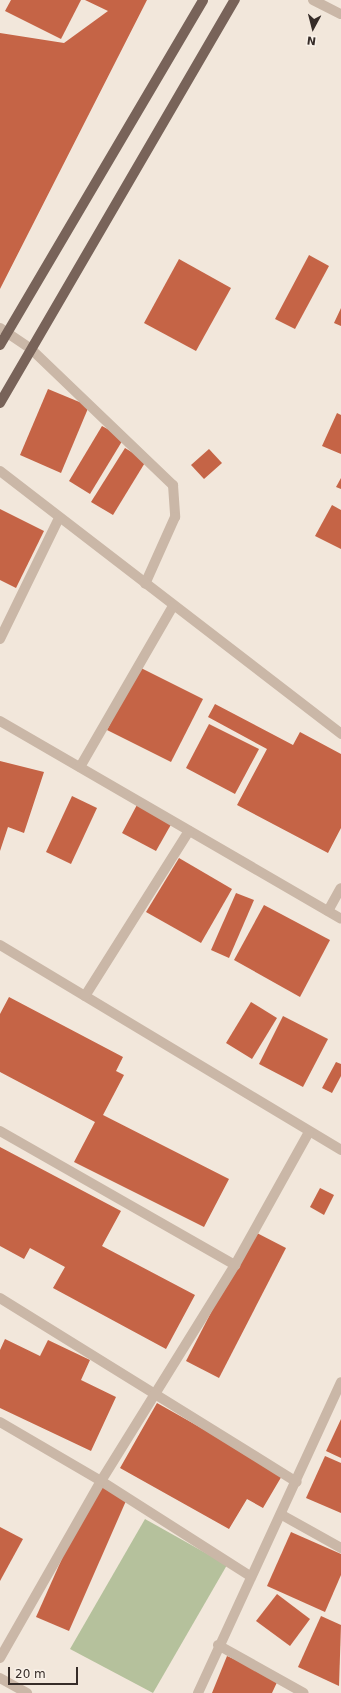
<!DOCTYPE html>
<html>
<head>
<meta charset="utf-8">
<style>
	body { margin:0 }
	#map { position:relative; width:341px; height:1693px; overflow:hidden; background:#f2e7db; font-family:"DejaVu Sans",sans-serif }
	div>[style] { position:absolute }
	.green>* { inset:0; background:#b5c19c }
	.building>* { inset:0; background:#c56446 }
	.minor>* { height:10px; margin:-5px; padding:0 5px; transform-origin:5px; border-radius:5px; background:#cab7a7 }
	.major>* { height:10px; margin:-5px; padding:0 5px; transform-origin:5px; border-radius:5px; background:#786359 }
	span { translate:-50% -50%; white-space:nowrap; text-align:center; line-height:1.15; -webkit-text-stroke:3.5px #f9f1e8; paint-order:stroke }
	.north { position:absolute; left:293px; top:8px; width:40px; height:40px; -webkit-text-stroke:3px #f9f1e8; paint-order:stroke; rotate:187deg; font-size:11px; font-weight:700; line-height:16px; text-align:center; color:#362c28 }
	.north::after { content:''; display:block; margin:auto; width:14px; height:18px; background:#362c28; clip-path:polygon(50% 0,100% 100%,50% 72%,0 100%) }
	.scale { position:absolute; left:8px; top:1667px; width:70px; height:18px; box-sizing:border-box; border:2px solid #362c28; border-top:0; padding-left:5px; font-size:12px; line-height:14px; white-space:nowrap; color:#362c28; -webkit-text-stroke:3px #f9f1e8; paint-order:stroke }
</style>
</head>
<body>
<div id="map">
	<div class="green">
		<i style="clip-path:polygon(145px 1519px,227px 1565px,153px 1693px,70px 1649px)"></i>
	</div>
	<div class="building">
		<i style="clip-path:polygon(11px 0,81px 0,61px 39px,5px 11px)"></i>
		<i style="clip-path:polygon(85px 0,147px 0,0 289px,0 33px,64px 43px,108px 11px)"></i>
		<i style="clip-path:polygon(309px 255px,329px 266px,295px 329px,275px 319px)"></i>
		<i style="clip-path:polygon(179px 259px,231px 288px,196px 351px,144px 323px)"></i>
		<i style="clip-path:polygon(341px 308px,341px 326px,334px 323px)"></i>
		<i style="clip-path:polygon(48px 389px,89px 406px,61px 473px,20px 455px)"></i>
		<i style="clip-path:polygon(337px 413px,341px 415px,341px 454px,322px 446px)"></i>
		<i style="clip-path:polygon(102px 426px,124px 438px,90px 494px,69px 481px)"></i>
		<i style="clip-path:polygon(125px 448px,146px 461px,113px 515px,91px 502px)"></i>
		<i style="clip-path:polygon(209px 449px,222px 463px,204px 479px,191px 465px)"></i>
		<i style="clip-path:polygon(341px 478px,341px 489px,336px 487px)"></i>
		<i style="clip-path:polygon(332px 505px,341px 510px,341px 549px,315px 536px)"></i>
		<i style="clip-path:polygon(0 509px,44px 531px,16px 588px,0 580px)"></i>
		<i style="clip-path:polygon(139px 667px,203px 699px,171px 762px,107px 730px)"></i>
		<i style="clip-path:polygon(215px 704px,293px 745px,300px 732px,341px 754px,341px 828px,328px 853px,237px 805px,267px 749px,208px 717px)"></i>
		<i style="clip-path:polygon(209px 724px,259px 749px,235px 794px,186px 768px)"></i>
		<i style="clip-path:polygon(0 761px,44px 772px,24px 833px,8px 827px,0 851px)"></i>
		<i style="clip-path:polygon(72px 796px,97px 808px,71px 864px,46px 852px)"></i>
		<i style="clip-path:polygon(138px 803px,173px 821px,156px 851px,122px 833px)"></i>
		<i style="clip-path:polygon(179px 858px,232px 889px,201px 943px,146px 912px)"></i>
		<i style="clip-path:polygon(236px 893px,254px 900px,229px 958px,211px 950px)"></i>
		<i style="clip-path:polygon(264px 905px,330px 940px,300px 997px,234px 960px)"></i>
		<i style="clip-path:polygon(9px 997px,123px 1057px,116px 1071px,124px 1075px,103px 1115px,229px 1179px,204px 1227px,74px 1162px,95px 1122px,0 1072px,0 1014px)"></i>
		<i style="clip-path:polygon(251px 1002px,277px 1018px,252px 1059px,226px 1043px)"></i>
		<i style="clip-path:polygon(283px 1016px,328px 1039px,303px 1087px,259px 1064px)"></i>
		<i style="clip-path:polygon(336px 1062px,341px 1064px,341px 1076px,332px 1093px,322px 1088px)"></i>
		<i style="clip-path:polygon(0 1147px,121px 1211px,102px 1246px,195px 1295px,166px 1349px,53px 1288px,65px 1267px,30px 1248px,24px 1259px,0 1246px)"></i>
		<i style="clip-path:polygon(320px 1188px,334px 1195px,324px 1215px,310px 1207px)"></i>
		<i style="clip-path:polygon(253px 1231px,286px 1248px,219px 1378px,186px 1361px)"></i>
		<i style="clip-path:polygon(5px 1339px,40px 1356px,48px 1340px,90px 1360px,81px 1380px,116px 1397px,91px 1451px,0 1408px,0 1350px)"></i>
		<i style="clip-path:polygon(157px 1403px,283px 1474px,263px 1508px,247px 1499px,229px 1529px,120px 1468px)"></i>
		<i style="clip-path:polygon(341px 1419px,341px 1458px,326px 1451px)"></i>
		<i style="clip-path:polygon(325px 1456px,341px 1463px,341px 1513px,306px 1498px)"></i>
		<i style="clip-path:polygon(97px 1480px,129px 1494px,69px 1631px,36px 1617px)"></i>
		<i style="clip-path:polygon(0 1527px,23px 1539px,0 1581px)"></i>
		<i style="clip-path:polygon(291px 1532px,341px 1554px,341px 1575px,325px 1612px,267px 1586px)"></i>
		<i style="clip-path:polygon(277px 1594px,310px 1619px,290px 1646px,256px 1621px)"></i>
		<i style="clip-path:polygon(321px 1616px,341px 1625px,339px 1686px,298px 1667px)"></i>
		<i style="clip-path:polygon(227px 1656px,279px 1678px,272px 1693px,212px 1693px)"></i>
	</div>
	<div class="minor">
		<i style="left:313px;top:0;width:31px;rotate:27deg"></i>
		<i style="left:0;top:328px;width:37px;rotate:34deg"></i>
		<i style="left:31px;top:349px;width:197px;rotate:43.8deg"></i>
		<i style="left:173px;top:485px;width:32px;rotate:86deg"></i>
		<i style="left:175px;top:517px;width:73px;rotate:114.1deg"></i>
		<i style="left:0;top:471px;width:431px;rotate:37.6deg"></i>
		<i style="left:0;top:639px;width:135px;rotate:-64deg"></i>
		<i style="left:0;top:721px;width:394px;rotate:30.1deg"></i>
		<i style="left:80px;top:767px;width:186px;rotate:-60deg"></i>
		<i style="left:328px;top:911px;width:26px;rotate:-61deg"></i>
		<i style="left:0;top:945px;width:398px;rotate:31deg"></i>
		<i style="left:85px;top:996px;width:195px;rotate:-57.8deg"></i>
		<i style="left:0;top:1131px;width:271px;rotate:29.7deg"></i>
		<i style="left:0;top:1298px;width:349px;rotate:31.8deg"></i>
		<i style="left:0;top:1422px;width:117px;rotate:30.3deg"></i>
		<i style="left:101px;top:1481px;width:177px;rotate:32.5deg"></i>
		<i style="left:282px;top:1515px;width:68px;rotate:29.2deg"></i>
		<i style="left:218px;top:1645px;width:98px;rotate:29.2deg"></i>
		<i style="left:0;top:1658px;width:204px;rotate:-60.3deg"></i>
		<i style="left:101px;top:1481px;width:254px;rotate:-58.2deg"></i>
		<i style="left:235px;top:1265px;width:152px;rotate:-60.9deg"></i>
		<i style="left:0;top:1678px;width:31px;rotate:29deg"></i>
		<i style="left:198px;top:1693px;width:342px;rotate:-65.3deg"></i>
	</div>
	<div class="major">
		<i style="left:0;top:345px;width:400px;rotate:-59.5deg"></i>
		<i style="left:0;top:403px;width:467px;rotate:-59.8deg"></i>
	</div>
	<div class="north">N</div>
	<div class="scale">20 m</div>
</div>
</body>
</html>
